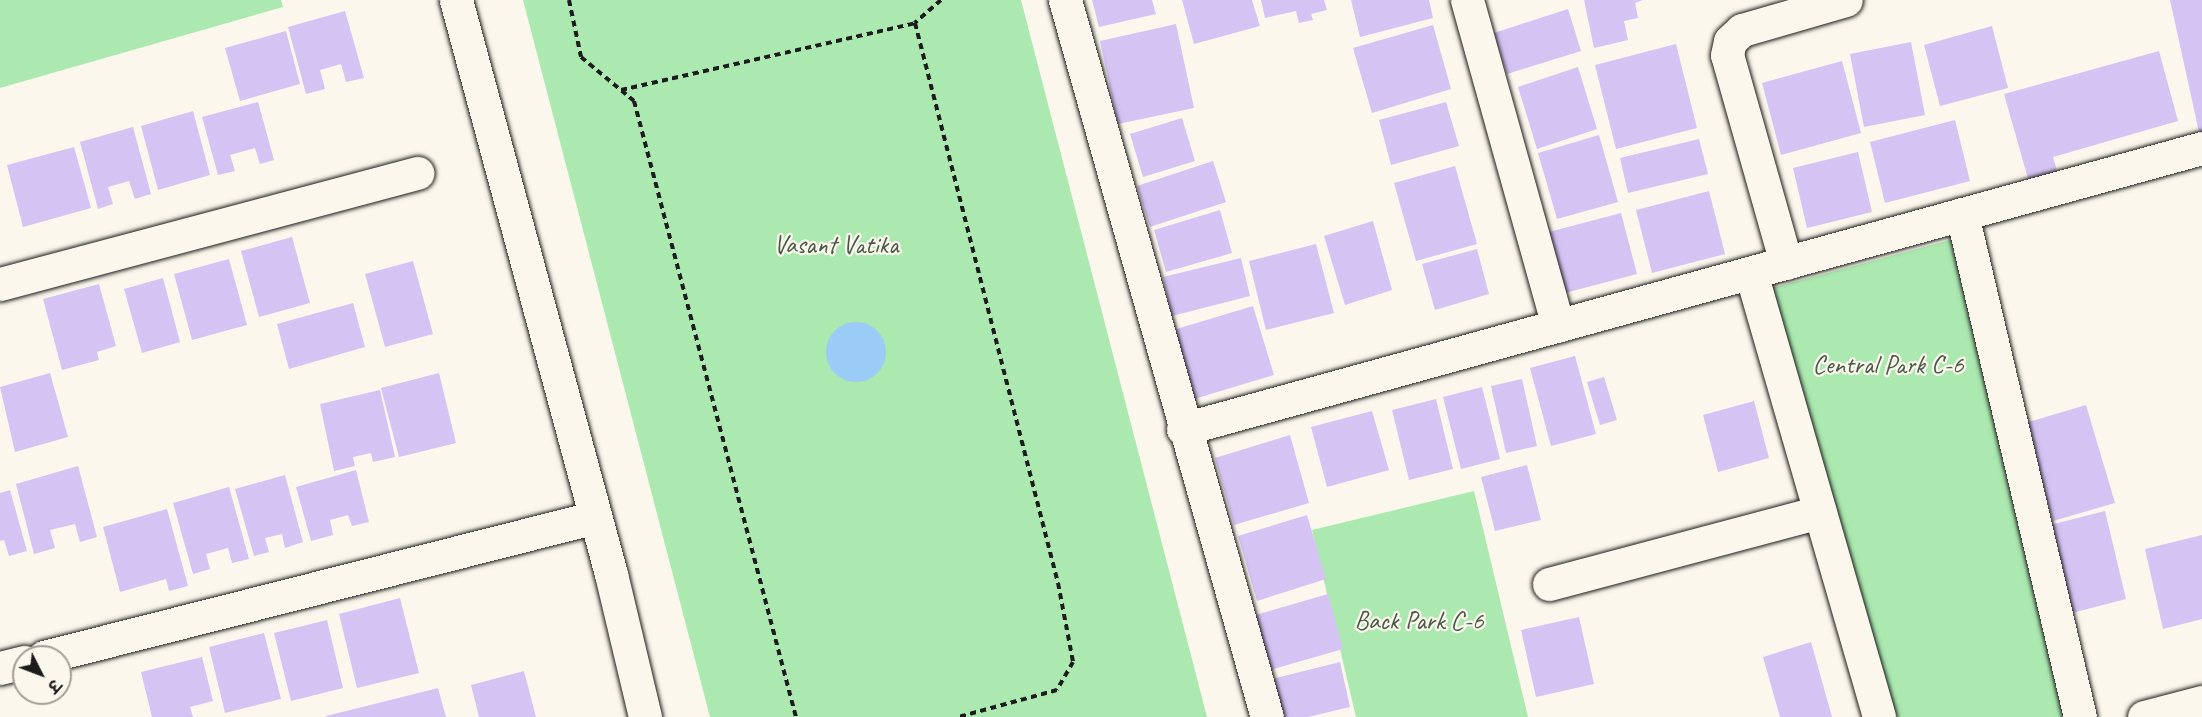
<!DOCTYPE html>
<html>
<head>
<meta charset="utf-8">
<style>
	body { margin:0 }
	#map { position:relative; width:2202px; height:717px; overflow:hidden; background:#fbf7ec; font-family:Caveat,"Playpen Sans Deva",sans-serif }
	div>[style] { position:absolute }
	.green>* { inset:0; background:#abe9b0 }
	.water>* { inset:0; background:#9bccf8 }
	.round { border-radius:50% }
	.building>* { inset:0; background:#d5c3f4 }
	.path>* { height:4px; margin-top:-2px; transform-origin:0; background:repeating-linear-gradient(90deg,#1c1c1c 0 6px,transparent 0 10.5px) }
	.roads { filter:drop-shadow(0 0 2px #1c1c1c) drop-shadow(0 0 2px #1c1c1c) }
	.minor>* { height:33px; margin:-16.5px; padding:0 16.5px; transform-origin:16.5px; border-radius:16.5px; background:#fbf7ec }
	span { translate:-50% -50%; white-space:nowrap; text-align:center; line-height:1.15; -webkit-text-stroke:4.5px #fbf7ec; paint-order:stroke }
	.park-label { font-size:26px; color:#475a48 }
	.north { position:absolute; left:12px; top:645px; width:60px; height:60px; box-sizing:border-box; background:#fbf7ec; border:2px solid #a29f99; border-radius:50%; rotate:132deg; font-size:16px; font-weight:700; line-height:24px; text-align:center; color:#1c1c1c }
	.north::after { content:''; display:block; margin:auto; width:21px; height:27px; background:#1c1c1c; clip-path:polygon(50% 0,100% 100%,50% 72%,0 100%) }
</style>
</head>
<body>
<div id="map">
	<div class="green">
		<i style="clip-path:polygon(0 0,281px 0,283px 7px,0 88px)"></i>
		<i style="clip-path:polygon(523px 0,1021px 0,1207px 717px,710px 717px)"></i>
		<i style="clip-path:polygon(1961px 237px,2080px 717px,1879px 717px,1761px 291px)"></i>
		<i style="clip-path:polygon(1474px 491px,1528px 717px,1356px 717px,1312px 530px)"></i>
	</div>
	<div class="water">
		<i class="round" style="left:826px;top:322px;width:60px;height:60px"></i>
	</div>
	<div class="building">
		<i style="clip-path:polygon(1092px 0,1152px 0,1156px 14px,1099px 27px)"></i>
		<i style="clip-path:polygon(1182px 0,1252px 0,1260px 26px,1194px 44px)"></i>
		<i style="clip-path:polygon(1261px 0,1324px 0,1327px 10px,1311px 14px,1313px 20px,1299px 23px,1296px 11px,1265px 18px)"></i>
		<i style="clip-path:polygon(1351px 0,1429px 0,1433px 18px,1360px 37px)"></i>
		<i style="clip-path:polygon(1584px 0,1643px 0,1635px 3px,1638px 18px,1624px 21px,1628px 40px,1594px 48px)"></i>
		<i style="clip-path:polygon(2170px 0,2202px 0,2202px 132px,2199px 132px)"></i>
		<i style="clip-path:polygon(1568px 9px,1581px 51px,1507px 74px,1494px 33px)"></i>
		<i style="clip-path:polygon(345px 11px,364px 78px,346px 82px,341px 64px,320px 70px,325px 89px,306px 94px,288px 27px)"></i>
		<i style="clip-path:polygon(1176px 24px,1194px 108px,1118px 124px,1100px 41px)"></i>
		<i style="clip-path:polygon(1433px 25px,1451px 89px,1372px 113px,1353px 48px)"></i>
		<i style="clip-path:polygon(1992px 26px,2008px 88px,1940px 106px,1924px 45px)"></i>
		<i style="clip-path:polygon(286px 31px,300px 84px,240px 101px,225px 48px)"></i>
		<i style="clip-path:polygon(1911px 42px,1925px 115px,1864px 127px,1850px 54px)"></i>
		<i style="clip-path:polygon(1676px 44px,1697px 128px,1616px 149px,1595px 65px)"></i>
		<i style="clip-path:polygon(2159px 51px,2178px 121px,2053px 157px,2058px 174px,2029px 182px,2004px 94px)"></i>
		<i style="clip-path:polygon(1842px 61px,1861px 133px,1781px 155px,1762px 83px)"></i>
		<i style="clip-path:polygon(1578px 67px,1597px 129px,1537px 149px,1518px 87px)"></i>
		<i style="clip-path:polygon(258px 102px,274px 160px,260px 164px,255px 148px,230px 155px,235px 171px,218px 175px,202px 117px)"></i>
		<i style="clip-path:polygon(1446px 102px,1459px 146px,1391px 165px,1379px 120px)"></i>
		<i style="clip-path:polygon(193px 111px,210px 175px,158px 190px,141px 126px)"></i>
		<i style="clip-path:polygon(1182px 118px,1195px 161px,1143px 177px,1130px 134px)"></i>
		<i style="clip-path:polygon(1955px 120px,1970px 181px,1885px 203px,1870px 142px)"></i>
		<i style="clip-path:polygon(133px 127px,151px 194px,135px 199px,129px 181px,108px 187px,113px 204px,98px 209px,80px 142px)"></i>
		<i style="clip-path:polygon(1599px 135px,1618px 202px,1557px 219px,1538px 153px)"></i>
		<i style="clip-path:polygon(1699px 139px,1708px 174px,1628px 193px,1620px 158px)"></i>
		<i style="clip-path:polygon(74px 147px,91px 208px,23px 227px,7px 165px)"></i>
		<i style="clip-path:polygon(1858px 152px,1872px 212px,1807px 228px,1793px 168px)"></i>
		<i style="clip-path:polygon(1213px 161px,1226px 202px,1150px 227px,1137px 186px)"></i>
		<i style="clip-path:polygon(1455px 166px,1477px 244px,1416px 261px,1394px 183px)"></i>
		<i style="clip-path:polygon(1709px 191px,1725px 254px,1652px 273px,1636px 210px)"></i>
		<i style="clip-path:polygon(1220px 210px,1232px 253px,1166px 272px,1154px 230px)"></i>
		<i style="clip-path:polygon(1621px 213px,1637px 274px,1565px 293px,1549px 232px)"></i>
		<i style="clip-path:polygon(1373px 221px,1392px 290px,1345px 305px,1324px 236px)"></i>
		<i style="clip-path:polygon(292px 237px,310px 303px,259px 317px,241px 251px)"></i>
		<i style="clip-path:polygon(1316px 244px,1334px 313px,1266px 330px,1249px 261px)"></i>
		<i style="clip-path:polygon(1477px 249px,1489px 294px,1435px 310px,1422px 264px)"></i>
		<i style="clip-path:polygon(1241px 258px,1250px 296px,1172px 316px,1163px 277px)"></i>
		<i style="clip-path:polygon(229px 259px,247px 325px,192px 340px,174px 274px)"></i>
		<i style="clip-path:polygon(413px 261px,433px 334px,385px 347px,365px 274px)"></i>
		<i style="clip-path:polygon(163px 278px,180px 342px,142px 353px,124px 289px)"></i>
		<i style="clip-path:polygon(99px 284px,116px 346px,97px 352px,99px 360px,62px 370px,43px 299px)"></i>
		<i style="clip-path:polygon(353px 303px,365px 347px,289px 369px,277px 324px)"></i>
		<i style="clip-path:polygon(1253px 306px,1274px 375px,1191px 400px,1170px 331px)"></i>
		<i style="clip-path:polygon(1575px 356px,1596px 434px,1551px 446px,1530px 368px)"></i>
		<i style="clip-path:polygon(50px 373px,68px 437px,15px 452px,0 387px)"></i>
		<i style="clip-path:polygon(439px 373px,456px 443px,399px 457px,381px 388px)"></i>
		<i style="clip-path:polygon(1604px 377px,1617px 420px,1600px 425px,1587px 382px)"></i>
		<i style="clip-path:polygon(1522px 379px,1537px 446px,1506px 453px,1491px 386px)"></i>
		<i style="clip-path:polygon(1482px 387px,1500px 459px,1461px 469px,1443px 397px)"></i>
		<i style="clip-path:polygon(380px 390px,395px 457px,373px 462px,371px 453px,353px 457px,355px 466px,334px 471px,320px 404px)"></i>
		<i style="clip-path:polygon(1436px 399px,1453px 469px,1409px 480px,1392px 410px)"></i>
		<i style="clip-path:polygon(1754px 401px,1769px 458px,1718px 472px,1703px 415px)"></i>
		<i style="clip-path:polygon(2086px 405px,2115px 503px,2053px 521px,2025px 423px)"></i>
		<i style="clip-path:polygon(1372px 411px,1389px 470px,1327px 487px,1311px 427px)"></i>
		<i style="clip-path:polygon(1290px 435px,1309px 503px,1234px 525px,1215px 458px)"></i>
		<i style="clip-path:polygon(1527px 465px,1541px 520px,1495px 531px,1481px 477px)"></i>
		<i style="clip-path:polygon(78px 466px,97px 537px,80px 542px,75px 524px,50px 530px,55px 548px,34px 554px,16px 484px)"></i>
		<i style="clip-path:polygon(356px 470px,369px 522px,352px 526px,348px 515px,330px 520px,333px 535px,311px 541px,296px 487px)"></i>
		<i style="clip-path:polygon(285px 475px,303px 542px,285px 548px,282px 534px,265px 538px,269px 552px,254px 556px,235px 489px)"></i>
		<i style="clip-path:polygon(229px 487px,249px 559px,232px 563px,228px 548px,206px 554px,210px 569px,193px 574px,173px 503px)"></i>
		<i style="clip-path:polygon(10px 490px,27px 551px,9px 556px,4px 540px,0 541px,0 493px)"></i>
		<i style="clip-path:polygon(167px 509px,188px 586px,169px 591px,166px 579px,120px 592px,103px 527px)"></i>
		<i style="clip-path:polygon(2105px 511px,2126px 599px,2072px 613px,2050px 525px)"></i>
		<i style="clip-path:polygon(1307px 515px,1326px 579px,1257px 601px,1238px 536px)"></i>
		<i style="clip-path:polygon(2202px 535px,2202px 619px,2163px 629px,2145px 549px)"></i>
		<i style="clip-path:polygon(1328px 594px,1343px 649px,1260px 673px,1245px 618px)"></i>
		<i style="clip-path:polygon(400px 598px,419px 673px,357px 688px,339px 614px)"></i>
		<i style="clip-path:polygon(1579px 617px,1594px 684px,1536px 697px,1521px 630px)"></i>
		<i style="clip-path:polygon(327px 620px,343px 688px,291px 701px,274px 633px)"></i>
		<i style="clip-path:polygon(264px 633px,281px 699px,225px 713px,209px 647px)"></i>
		<i style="clip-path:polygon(1811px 642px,1832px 717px,1780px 717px,1763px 657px)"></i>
		<i style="clip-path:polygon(202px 657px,213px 701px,190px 707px,193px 717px,152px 717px,141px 672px)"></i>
		<i style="clip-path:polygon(1340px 662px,1350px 707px,1308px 717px,1281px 717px,1272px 679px)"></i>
		<i style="clip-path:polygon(524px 671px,536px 717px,479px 717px,471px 685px)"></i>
		<i style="clip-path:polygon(438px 688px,446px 717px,326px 717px,326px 716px)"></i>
	</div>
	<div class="path">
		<i style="left:569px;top:0;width:58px;rotate:78.1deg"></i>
		<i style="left:581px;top:57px;width:69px;rotate:39.7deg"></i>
		<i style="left:634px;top:101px;width:637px;rotate:75.27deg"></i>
		<i style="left:941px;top:0;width:35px;rotate:139deg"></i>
		<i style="left:915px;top:23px;width:578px;rotate:75.68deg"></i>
		<i style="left:1058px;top:583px;width:80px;rotate:79.2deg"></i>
		<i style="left:1073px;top:662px;width:32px;rotate:120deg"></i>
		<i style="left:1057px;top:690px;width:103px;rotate:164.7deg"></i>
		<i style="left:621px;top:90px;width:302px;rotate:-12.8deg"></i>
	</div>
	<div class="roads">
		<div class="minor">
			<i style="left:456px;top:0;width:595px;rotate:74.89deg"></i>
			<i style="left:611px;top:574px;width:147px;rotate:76.6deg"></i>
			<i style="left:1065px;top:0;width:745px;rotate:74.27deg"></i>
			<i style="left:1467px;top:0;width:338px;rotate:74.4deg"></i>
			<i style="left:1962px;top:214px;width:517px;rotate:76.8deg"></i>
			<i style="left:1786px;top:263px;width:216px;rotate:-105.8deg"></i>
			<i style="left:1727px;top:55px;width:14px;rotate:-78deg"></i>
			<i style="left:1730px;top:41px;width:16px;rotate:-43deg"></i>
			<i style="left:1742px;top:30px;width:108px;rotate:-16.1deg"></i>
			<i style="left:1751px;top:273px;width:462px;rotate:73.9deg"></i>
			<i style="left:0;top:284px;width:432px;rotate:-14.9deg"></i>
			<i style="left:1183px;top:429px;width:1057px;rotate:-15.42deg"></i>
			<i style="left:1549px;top:584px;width:280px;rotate:-14.9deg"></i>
			<i style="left:44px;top:657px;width:569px;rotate:-14.23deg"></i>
			<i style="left:0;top:668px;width:25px;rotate:-14deg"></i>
			<i style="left:2144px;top:717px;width:60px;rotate:-14.5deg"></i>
		</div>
	</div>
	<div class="park-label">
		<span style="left:836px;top:245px">Vasant Vatika</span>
		<span style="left:1888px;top:365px">Central Park C-6</span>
		<span style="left:1419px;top:621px">Back Park C-6</span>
	</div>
	<div class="north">उ</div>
</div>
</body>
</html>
